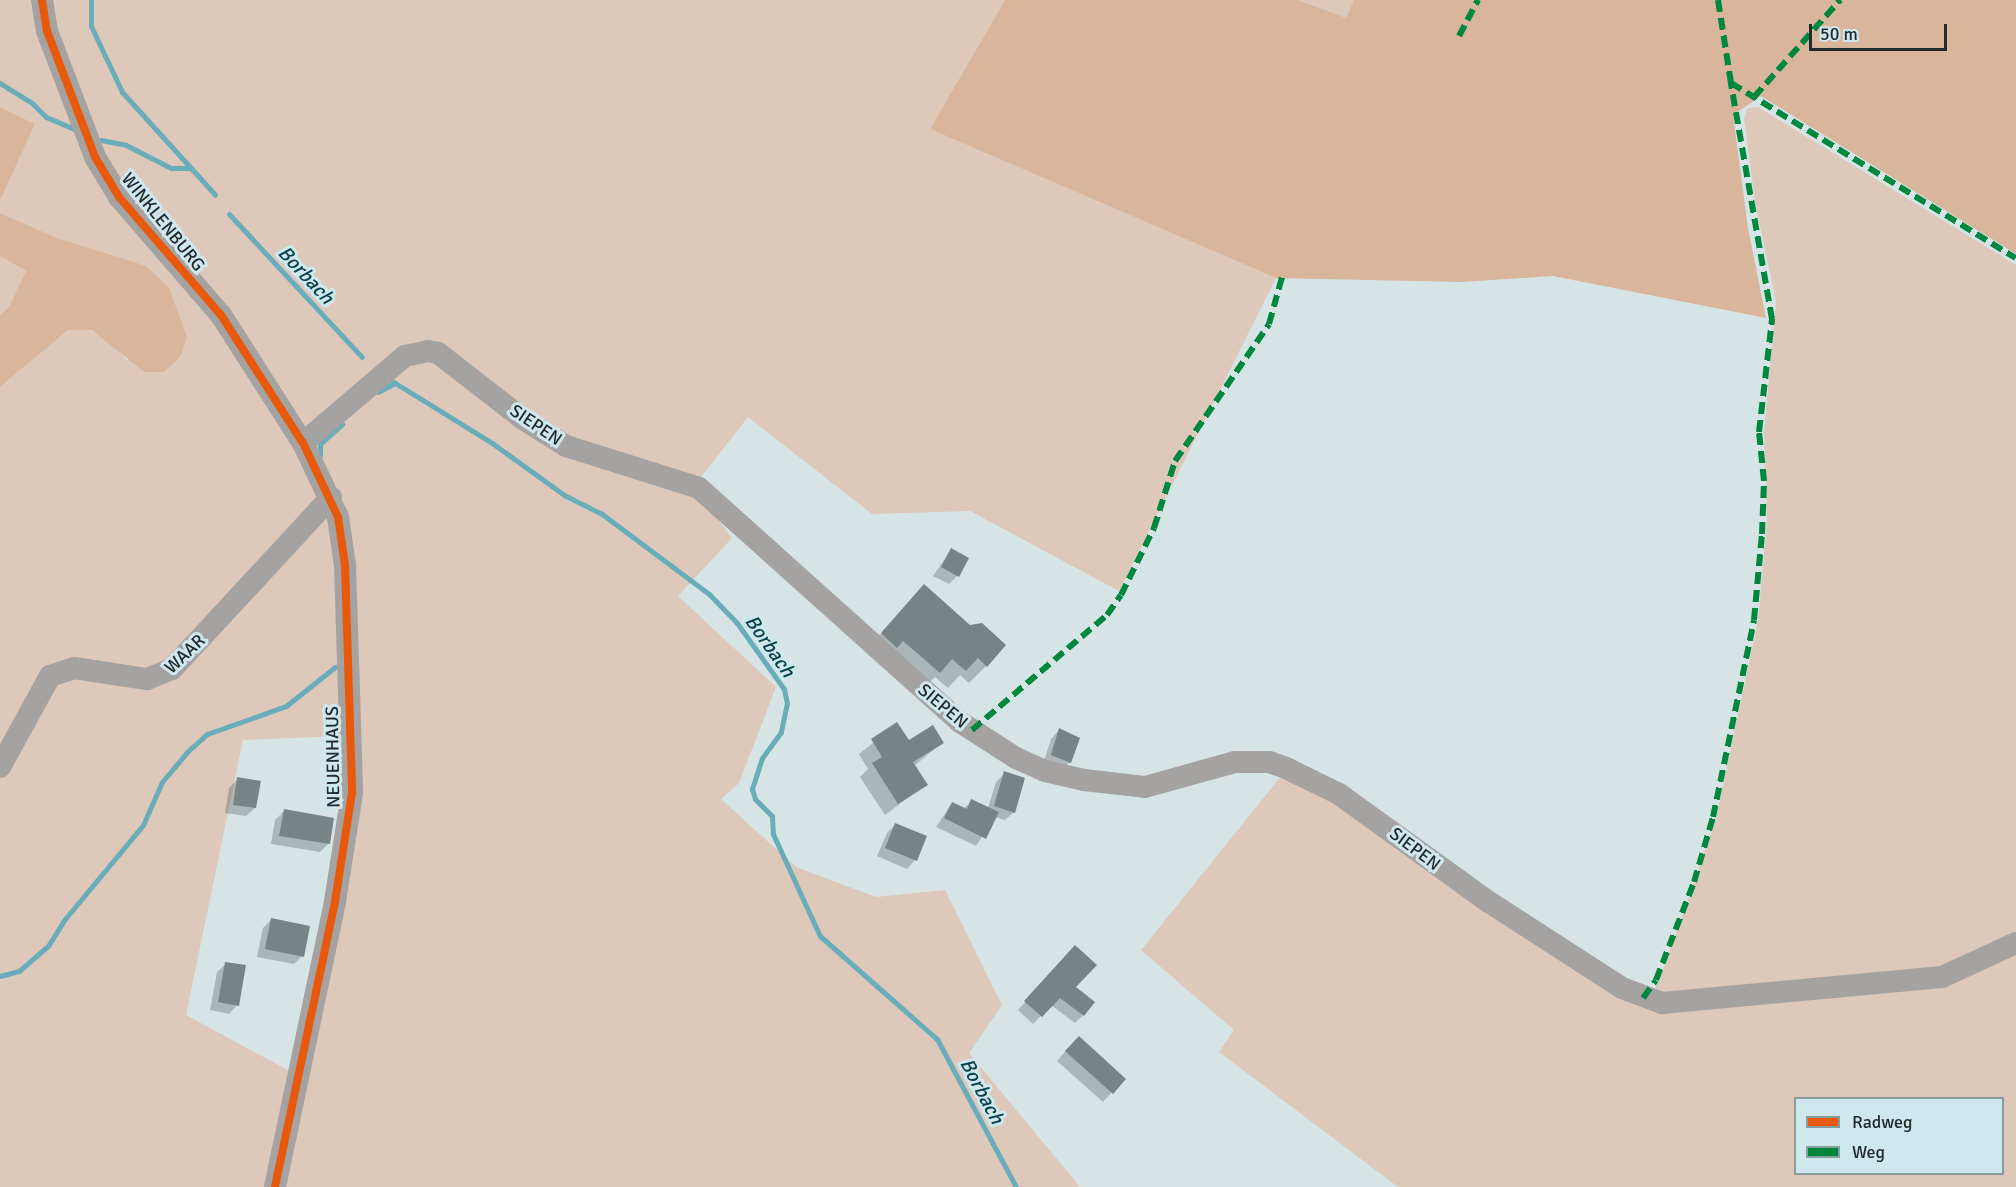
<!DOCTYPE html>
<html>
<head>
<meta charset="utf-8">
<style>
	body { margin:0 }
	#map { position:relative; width:2016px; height:1187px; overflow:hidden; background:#d6e4e6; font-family:Signika,sans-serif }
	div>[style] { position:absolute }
	.green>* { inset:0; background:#ddc8b9 }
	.forest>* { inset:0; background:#d8b59b }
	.shadow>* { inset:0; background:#0003 }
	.stream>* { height:5px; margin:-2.5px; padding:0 2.5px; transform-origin:2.5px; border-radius:2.5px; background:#69adbb }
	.building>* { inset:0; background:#768486 }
	.minor>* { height:22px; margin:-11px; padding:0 11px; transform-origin:11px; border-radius:11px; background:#a4a3a2 }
	.quiet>* { height:6px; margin-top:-3px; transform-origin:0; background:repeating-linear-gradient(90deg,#00873e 0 12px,transparent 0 18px) }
	.cycleway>* { height:8px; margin:-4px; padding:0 4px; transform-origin:4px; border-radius:4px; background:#e8590c }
	span { translate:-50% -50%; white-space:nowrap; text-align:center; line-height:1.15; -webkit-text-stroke:6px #cfe8ed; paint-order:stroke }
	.street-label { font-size:18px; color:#212a2c }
	.water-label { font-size:20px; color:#07414a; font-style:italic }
	.legend { position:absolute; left:1794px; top:1097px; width:210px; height:78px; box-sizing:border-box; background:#cfe8ed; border:2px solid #899ca0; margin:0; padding:8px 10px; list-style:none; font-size:18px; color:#212a2c }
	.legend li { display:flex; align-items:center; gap:12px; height:30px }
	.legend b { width:30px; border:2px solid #899ca0 }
	.scale { position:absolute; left:1809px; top:24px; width:138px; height:27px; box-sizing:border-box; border:3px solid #212a2c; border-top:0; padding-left:8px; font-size:18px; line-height:21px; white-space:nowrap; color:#212a2c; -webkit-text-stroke:4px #cfe8ed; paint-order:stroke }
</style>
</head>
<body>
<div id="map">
	<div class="green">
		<i style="clip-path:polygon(0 0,37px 0,86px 145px,220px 320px,328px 497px,159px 671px,74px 664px,0 756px,0 387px,68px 330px,91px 330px,110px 342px,128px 361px,146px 267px,57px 238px,0 213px,0 201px,35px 124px,0 107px)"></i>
		<i style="clip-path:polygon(47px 0,1005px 0,930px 129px,1276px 278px,1119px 591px,970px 511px,872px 514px,748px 417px,697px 482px,566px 443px,429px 346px,304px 439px,121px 195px)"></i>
		<i style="clip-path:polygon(1298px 0,1354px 0,1346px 19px)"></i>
		<i style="clip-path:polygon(1758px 107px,2016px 265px,2016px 939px,1964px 967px,1649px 997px,1659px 982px,1716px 819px,1758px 621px,1767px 520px,1764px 433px,1776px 302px,1755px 202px,1744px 118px,1748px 108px)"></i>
		<i style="clip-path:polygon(0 256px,26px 271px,9px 308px,0 315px)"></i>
		<i style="clip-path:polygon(427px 356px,520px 423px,693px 487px,732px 538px,678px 596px,776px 687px,739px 783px,721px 799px,796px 867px,876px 897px,945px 890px,1002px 1005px,969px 1053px,1080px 1187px,279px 1187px,338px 903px,349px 566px,307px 444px,368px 391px)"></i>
		<i style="clip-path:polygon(330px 501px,335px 516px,345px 736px,243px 740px,186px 1015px,295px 1074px,270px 1187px,0 1187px,0 775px,59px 675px,148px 683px)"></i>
		<i style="clip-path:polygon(evenodd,1286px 770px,1641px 1000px,1911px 983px,2016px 947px,2016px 1187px,1398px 1187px,1219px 1052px,1234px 1030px,1141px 950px,1286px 770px,1796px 1098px,2002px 1098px,2002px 1174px,1796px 1174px,1796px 1098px)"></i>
	</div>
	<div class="forest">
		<i style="clip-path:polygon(1005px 0,1298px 0,1346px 18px,1354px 0,2016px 0,2016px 254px,1761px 96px,1733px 115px,1748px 228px,1766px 318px,1553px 276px,1461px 282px,1276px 278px,930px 129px)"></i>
		<i style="clip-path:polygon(0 107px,35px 124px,0 201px)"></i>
		<i style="clip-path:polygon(0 213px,57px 238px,146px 266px,169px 288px,187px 337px,180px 357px,164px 372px,144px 372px,92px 330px,68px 330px,0 387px,0 315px,9px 307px,26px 271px,0 256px)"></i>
	</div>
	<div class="shadow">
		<i style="clip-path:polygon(951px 550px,957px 576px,949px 584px,933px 576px)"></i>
		<i style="clip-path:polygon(924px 586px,986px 666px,969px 683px,960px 675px,948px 688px,935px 677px,922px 689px,865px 651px)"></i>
		<i style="clip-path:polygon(897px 724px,908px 742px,943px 742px,914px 766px,926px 784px,885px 815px,860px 777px,868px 769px,859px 754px)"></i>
		<i style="clip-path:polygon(1059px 730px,1070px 762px,1061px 771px,1043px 764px,1051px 739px)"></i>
		<i style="clip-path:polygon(1005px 773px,1014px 812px,1005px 820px,995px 817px,976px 846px,936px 827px,952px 803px,963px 809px,972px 801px,988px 808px,996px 782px)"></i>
		<i style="clip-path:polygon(238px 779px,255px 808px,246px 816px,225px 813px,229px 788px)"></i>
		<i style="clip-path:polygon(284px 811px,328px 844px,320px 852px,271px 844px,275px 820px)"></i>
		<i style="clip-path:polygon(896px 824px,915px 860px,907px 869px,877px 856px,887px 833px)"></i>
		<i style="clip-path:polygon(272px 919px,302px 956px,294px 964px,257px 957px,263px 928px)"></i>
		<i style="clip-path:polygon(1067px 955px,1083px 1015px,1075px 1023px,1051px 1005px,1033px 1024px,1018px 1010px)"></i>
		<i style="clip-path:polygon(226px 964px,237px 1005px,229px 1014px,210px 1010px,217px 972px)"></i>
		<i style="clip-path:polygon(1070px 1046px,1124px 1079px,1103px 1102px,1057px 1061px)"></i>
	</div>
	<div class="stream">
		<i style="left:91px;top:0;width:26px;rotate:90deg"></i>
		<i style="left:91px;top:26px;width:73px;rotate:64.8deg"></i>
		<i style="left:122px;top:92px;width:103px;rotate:47.8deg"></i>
		<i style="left:0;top:83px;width:39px;rotate:32deg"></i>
		<i style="left:33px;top:104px;width:18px;rotate:45deg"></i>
		<i style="left:46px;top:117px;width:33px;rotate:23deg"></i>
		<i style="left:101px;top:140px;width:25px;rotate:11deg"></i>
		<i style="left:126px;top:145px;width:51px;rotate:27.1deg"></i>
		<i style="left:171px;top:168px;width:20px"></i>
		<i style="left:191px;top:168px;width:36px;rotate:48deg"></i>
		<i style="left:229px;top:214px;width:195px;rotate:47.1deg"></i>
		<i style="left:392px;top:381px;width:118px;rotate:31.8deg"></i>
		<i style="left:492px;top:443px;width:89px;rotate:35.8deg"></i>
		<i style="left:564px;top:495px;width:42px;rotate:26.6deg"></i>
		<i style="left:602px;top:514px;width:134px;rotate:36.8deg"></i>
		<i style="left:709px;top:594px;width:40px;rotate:46deg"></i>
		<i style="left:737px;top:623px;width:81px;rotate:54.5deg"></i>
		<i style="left:784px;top:689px;width:14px;rotate:78deg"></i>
		<i style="left:787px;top:703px;width:30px;rotate:102deg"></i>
		<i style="left:781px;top:732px;width:32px;rotate:126deg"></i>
		<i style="left:762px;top:758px;width:33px;rotate:108deg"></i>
		<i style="left:752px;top:789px;width:10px;rotate:73deg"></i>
		<i style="left:755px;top:799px;width:24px;rotate:45deg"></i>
		<i style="left:772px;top:816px;width:18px;rotate:87deg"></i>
		<i style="left:773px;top:834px;width:112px;rotate:65.3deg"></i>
		<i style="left:820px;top:936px;width:156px;rotate:41.4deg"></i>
		<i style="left:937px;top:1039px;width:168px;rotate:61.9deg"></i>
		<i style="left:378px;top:392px;width:19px;rotate:-28deg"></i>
		<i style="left:320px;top:455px;width:11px;rotate:-90deg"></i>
		<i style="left:320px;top:444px;width:30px;rotate:-42deg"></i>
		<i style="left:0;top:976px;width:20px;rotate:-15deg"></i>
		<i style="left:19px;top:971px;width:38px;rotate:-41deg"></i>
		<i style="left:48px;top:946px;width:32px;rotate:-58deg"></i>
		<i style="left:65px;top:919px;width:122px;rotate:-50.3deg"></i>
		<i style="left:143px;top:825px;width:47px;rotate:-66.2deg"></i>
		<i style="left:162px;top:782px;width:39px;rotate:-50deg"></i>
		<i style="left:187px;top:752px;width:27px;rotate:-42deg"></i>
		<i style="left:207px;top:734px;width:84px;rotate:-19.5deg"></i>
		<i style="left:286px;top:706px;width:63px;rotate:-38.5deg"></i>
	</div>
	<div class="building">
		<i style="clip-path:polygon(951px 548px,969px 558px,959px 577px,941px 567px)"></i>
		<i style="clip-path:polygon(924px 584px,970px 625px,982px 623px,1006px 645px,987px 667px,978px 658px,966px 671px,952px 659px,940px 673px,903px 641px,897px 648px,881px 633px)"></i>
		<i style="clip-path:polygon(897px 722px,909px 740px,933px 725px,944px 743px,913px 762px,928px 785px,898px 804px,872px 763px,882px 757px,871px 739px)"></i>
		<i style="clip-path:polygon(1059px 728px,1080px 738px,1071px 763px,1051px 755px)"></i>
		<i style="clip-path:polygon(1004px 771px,1025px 778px,1015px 813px,994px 806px)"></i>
		<i style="clip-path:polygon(237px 777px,261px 781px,256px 808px,233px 805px)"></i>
		<i style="clip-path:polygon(971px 799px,999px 812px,986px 839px,944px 818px,952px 802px,967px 809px)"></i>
		<i style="clip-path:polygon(284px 809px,334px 818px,330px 844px,279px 836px)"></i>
		<i style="clip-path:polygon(895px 823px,927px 836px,917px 861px,885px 848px)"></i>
		<i style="clip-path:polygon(271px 918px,310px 926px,304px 957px,265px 949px)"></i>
		<i style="clip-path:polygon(1075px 945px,1097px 965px,1076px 987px,1095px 1002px,1084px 1016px,1060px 998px,1042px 1017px,1024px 1001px)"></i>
		<i style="clip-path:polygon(225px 962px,246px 965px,239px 1006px,218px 1002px)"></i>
		<i style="clip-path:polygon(1079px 1036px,1126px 1079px,1113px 1094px,1065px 1051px)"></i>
	</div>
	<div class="minor">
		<i style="left:42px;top:0;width:31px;rotate:81deg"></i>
		<i style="left:47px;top:31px;width:135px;rotate:69.1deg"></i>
		<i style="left:95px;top:157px;width:47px;rotate:59deg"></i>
		<i style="left:119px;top:197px;width:156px;rotate:49.2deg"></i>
		<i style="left:221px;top:315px;width:152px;rotate:57.4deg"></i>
		<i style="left:303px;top:443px;width:82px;rotate:64.7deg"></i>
		<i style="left:338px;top:517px;width:49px;rotate:81.7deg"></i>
		<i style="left:345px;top:565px;width:228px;rotate:88.2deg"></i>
		<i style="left:352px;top:793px;width:110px;rotate:98.9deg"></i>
		<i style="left:335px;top:902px;width:291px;rotate:101.9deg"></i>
		<i style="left:303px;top:443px;width:134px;rotate:-40.5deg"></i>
		<i style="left:405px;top:356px;width:24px;rotate:-12deg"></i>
		<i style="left:428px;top:351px;width:10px;rotate:11deg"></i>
		<i style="left:438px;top:353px;width:108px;rotate:37.8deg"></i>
		<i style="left:523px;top:419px;width:51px;rotate:32.1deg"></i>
		<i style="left:566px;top:446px;width:139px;rotate:17.5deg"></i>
		<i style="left:699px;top:488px;width:351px;rotate:41.9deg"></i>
		<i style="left:960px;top:722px;width:67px;rotate:32.7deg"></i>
		<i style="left:1016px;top:758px;width:32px;rotate:24deg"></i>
		<i style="left:1045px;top:771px;width:40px;rotate:13deg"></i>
		<i style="left:1084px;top:780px;width:61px;rotate:6.5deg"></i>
		<i style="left:1145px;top:787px;width:93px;rotate:-15.5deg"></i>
		<i style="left:1235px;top:762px;width:34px"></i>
		<i style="left:1269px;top:762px;width:18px;rotate:19deg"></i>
		<i style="left:1286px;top:768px;width:59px;rotate:26.1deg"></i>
		<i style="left:1339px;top:794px;width:185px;rotate:35.8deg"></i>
		<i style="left:1489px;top:902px;width:158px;rotate:32.9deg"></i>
		<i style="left:1622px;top:988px;width:43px;rotate:20.6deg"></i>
		<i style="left:1662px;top:1003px;width:281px;rotate:-5.3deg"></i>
		<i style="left:1942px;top:977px;width:81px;rotate:-24.7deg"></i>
		<i style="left:0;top:767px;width:104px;rotate:-61.2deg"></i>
		<i style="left:50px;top:676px;width:25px;rotate:-18deg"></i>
		<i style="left:74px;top:668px;width:74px;rotate:8.6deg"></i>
		<i style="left:147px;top:679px;width:27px;rotate:-22deg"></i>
		<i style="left:172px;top:669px;width:234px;rotate:-47.2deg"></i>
	</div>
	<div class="quiet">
		<i style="left:1718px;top:0;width:84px;rotate:81.1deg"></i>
		<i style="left:1731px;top:83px;width:334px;rotate:31.6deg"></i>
		<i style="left:1459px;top:36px;width:41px;rotate:-62.2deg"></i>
		<i style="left:1754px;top:97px;width:130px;rotate:-48.4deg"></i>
		<i style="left:972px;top:730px;width:177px;rotate:-40.4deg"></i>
		<i style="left:1107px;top:615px;width:24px;rotate:-55deg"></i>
		<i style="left:1121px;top:595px;width:75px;rotate:-63.8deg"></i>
		<i style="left:1154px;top:528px;width:70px;rotate:-72.6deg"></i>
		<i style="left:1175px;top:461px;width:166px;rotate:-55.5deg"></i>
		<i style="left:1269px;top:324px;width:49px;rotate:-74.5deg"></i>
		<i style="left:1643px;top:998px;width:22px;rotate:-54deg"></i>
		<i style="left:1656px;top:980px;width:105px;rotate:-68.8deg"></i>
		<i style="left:1694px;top:882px;width:68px;rotate:-73.7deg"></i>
		<i style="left:1713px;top:817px;width:201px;rotate:-78.2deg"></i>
		<i style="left:1754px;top:620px;width:86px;rotate:-84.7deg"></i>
		<i style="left:1762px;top:534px;width:53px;rotate:-87.8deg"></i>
		<i style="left:1764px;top:481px;width:49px;rotate:-95.8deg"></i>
		<i style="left:1759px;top:432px;width:114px;rotate:-83.4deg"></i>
		<i style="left:1772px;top:319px;width:240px;rotate:-99.9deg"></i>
	</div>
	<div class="cycleway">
		<i style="left:42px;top:0;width:31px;rotate:81deg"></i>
		<i style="left:47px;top:31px;width:135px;rotate:69.1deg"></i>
		<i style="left:95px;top:157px;width:47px;rotate:59deg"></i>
		<i style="left:119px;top:197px;width:156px;rotate:49.2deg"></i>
		<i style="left:221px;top:315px;width:152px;rotate:57.4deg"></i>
		<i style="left:303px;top:443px;width:82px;rotate:64.7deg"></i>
		<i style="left:338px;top:517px;width:49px;rotate:81.7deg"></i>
		<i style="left:345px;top:565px;width:228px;rotate:88.2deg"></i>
		<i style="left:352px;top:793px;width:110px;rotate:98.9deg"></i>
		<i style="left:335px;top:902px;width:291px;rotate:101.9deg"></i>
	</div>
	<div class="street-label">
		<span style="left:163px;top:222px;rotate:51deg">WINKLENBURG</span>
		<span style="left:536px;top:425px;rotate:34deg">SIEPEN</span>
		<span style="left:185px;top:654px;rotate:-43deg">WAAR</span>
		<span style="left:943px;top:706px;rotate:40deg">SIEPEN</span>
		<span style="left:333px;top:757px;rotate:-91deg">NEUENHAUS</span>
		<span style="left:1415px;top:849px;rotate:37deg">SIEPEN</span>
	</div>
	<div class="water-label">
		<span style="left:306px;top:275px;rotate:47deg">Borbach</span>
		<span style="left:770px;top:646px;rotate:55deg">Borbach</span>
		<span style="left:982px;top:1091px;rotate:62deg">Borbach</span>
	</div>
	<ul class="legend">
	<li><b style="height:8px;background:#e8590c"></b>Radweg</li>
	<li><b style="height:8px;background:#00873e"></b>Weg</li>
	</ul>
	<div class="scale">50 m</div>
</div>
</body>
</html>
